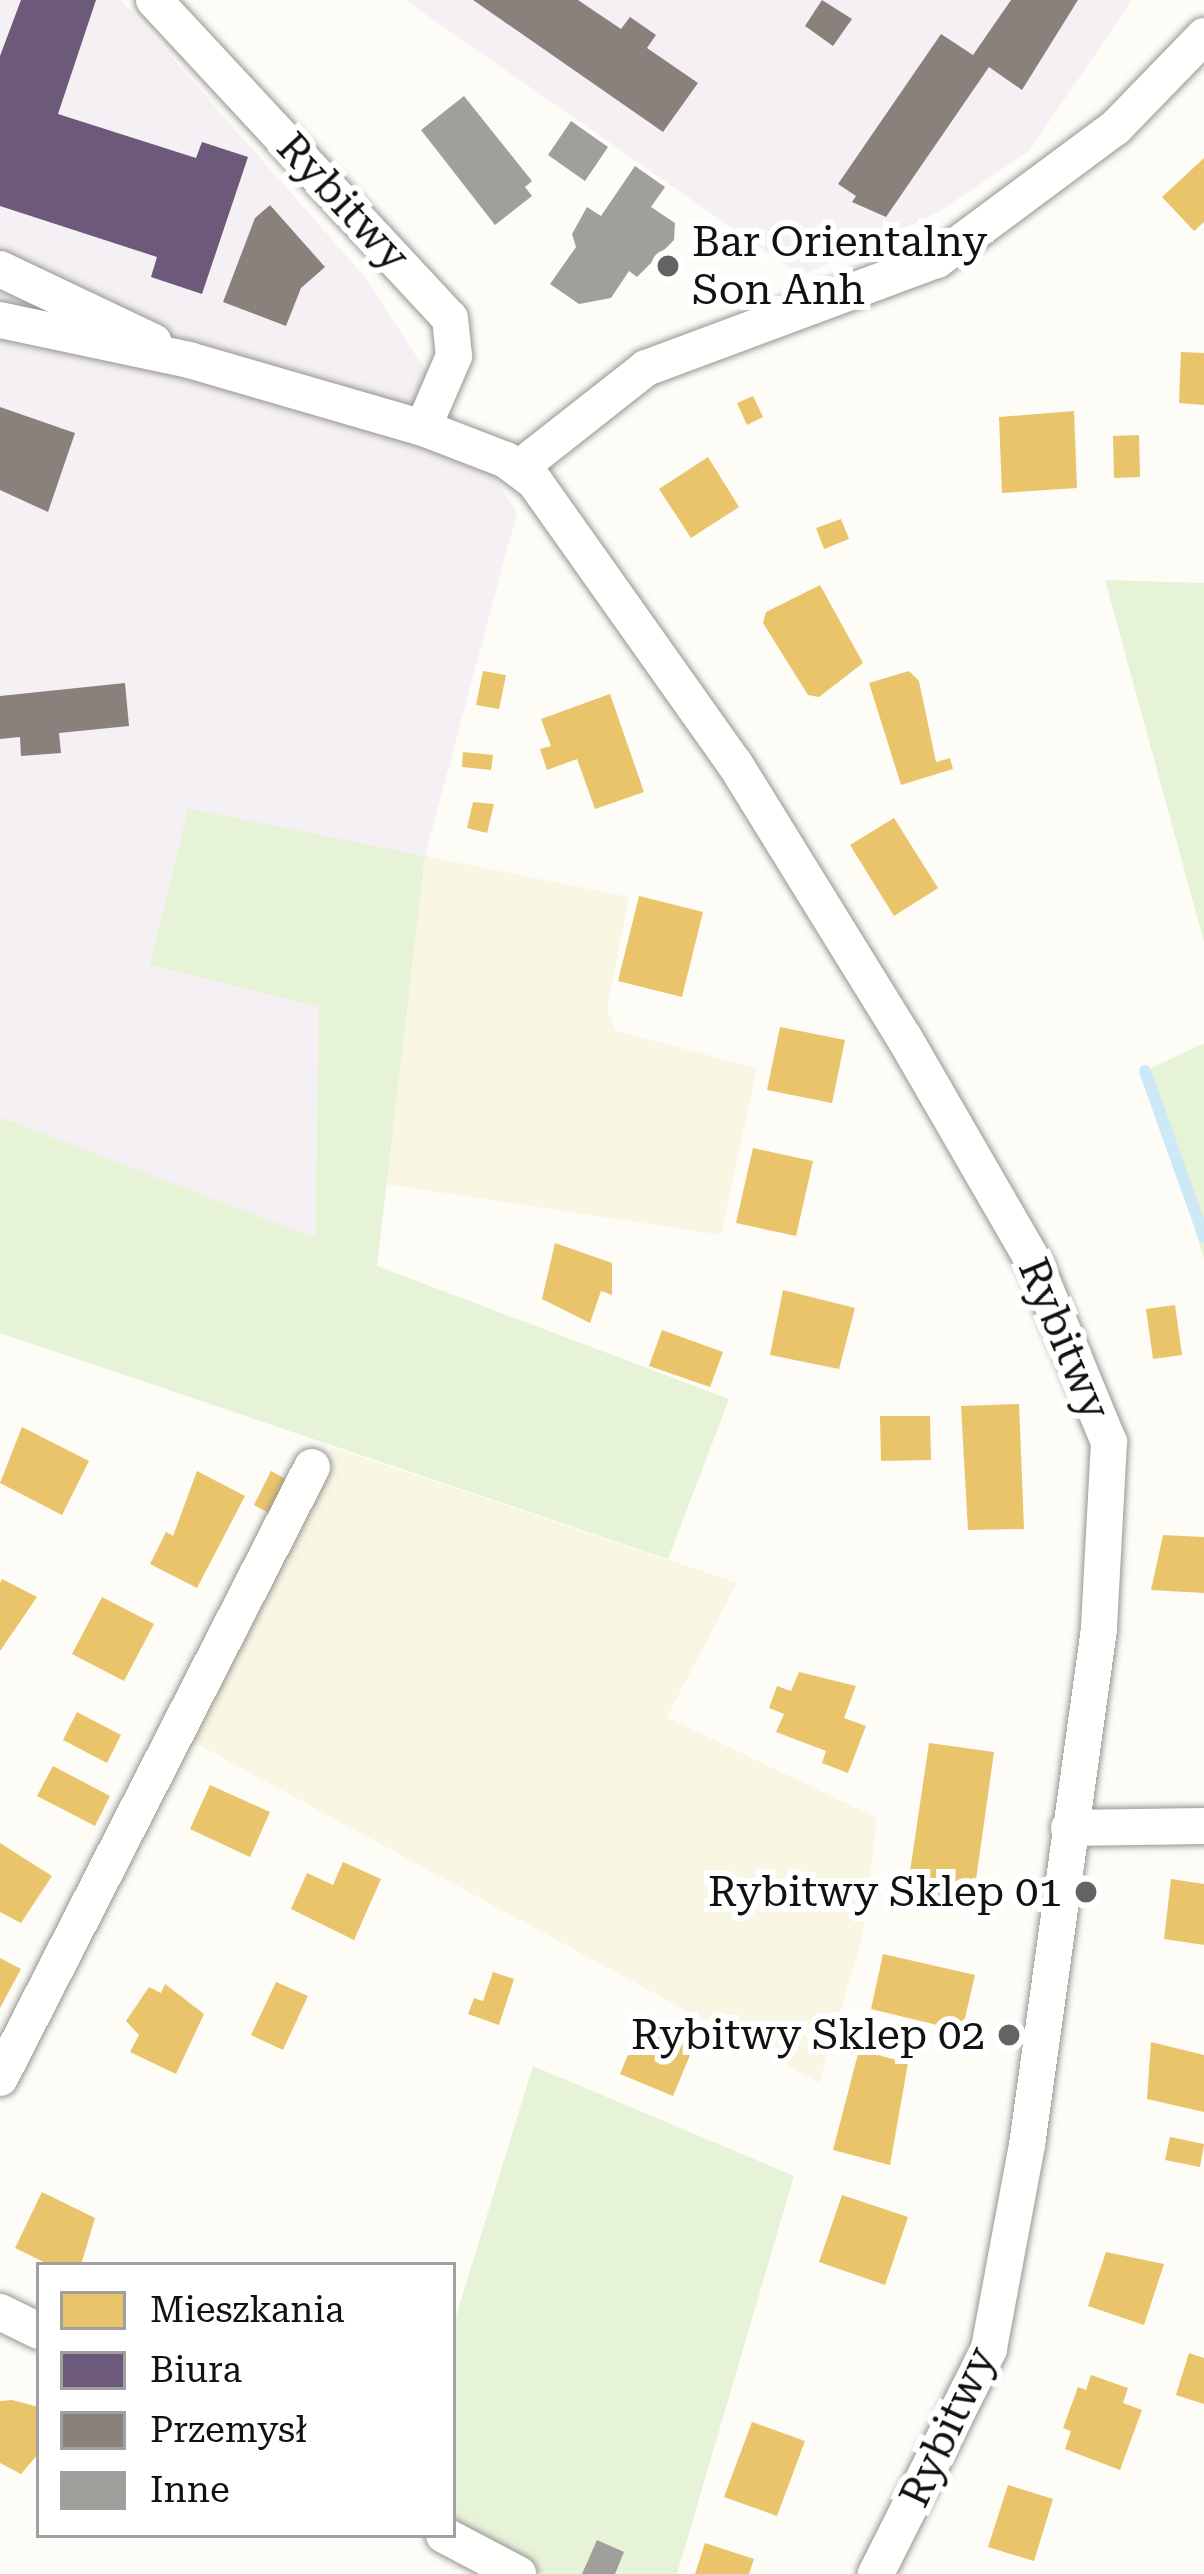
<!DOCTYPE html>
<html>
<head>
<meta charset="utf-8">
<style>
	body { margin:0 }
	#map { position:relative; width:1204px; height:2574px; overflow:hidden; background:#fdfcf7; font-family:"Roboto Serif",serif }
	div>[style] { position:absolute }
	.industrial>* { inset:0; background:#f5f0f3 }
	.farmland>* { inset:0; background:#f9f7e4 }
	.green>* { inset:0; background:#e7f3d7 }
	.homes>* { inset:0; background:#e9c46a }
	.offices>* { inset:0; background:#6d597a }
	.industry>* { inset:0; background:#8a817c }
	.stream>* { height:12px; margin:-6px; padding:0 6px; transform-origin:6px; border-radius:6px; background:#cde8f7 }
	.building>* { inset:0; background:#a19f9c }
	.roads { filter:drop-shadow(0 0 3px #979795) drop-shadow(0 0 3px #979795) }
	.minor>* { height:36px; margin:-18px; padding:0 18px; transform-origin:18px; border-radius:18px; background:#fffffe }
	.dots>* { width:33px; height:33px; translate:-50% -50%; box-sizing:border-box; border:6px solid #fff; border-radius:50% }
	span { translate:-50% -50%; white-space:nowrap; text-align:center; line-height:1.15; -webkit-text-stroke:12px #fff; paint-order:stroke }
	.street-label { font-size:42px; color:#111 }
	.poi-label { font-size:42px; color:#111 }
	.left { translate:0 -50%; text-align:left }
	.right { translate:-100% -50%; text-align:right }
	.legend { position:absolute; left:36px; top:2262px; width:420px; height:276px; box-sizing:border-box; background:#fff; border:3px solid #a0a0a0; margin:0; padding:15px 21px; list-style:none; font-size:36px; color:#111 }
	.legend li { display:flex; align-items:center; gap:24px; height:60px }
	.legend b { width:60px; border:3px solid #a0a0a0 }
</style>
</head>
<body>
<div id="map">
	<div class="industrial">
		<i style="clip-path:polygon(0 0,121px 0,365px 277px,517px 512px,425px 856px,189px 808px,319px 1006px,315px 1239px,0 1117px)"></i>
		<i style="clip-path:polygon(405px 0,1132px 0,1029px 151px,937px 213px,801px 276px)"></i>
	</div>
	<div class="farmland">
		<i style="clip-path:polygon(425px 856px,629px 897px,607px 1010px,616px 1031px,757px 1068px,721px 1235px,386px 1184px)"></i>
		<i style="clip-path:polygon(332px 1447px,737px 1583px,667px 1717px,877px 1818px,863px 1935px,819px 2083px,184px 1737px)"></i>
	</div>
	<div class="green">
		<i style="clip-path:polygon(1105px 580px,1204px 583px,1204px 942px)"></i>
		<i style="clip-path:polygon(188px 808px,425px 856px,377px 1266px,729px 1399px,668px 1559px,0 1333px,0 1117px,315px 1238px,319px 1007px,150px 965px)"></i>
		<i style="clip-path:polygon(1204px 1043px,1204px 1258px,1145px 1071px)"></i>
		<i style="clip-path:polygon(533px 2066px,794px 2176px,677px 2574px,543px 2574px,453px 2526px,453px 2326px)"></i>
	</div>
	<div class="homes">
		<i style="clip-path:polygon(1204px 158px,1204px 222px,1194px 231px,1162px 197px)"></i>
		<i style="clip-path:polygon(1181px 352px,1204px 353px,1204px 405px,1179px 403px)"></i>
		<i style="clip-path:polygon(753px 396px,763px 417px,747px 425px,737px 403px)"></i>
		<i style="clip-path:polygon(1074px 411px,1077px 488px,1002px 493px,999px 417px)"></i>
		<i style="clip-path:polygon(1139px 435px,1140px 477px,1114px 478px,1113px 436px)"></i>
		<i style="clip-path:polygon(708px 457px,739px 507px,691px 538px,659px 489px)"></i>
		<i style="clip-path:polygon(841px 519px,849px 539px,824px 549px,816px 528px)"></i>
		<i style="clip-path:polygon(820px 585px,863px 663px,819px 697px,808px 695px,763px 623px,766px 612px)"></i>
		<i style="clip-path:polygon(483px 671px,506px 675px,499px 709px,476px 705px)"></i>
		<i style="clip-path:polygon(909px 671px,919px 681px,936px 762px,950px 758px,953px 769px,901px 785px,869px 683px)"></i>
		<i style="clip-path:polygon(610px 694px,644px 792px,595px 809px,577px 759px,547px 770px,540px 749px,551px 746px,541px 719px)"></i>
		<i style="clip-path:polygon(463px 752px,493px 755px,491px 770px,462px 767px)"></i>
		<i style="clip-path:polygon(473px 802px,494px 804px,487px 833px,467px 828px)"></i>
		<i style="clip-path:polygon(894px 818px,938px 888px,894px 916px,850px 845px)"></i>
		<i style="clip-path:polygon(639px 896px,703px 912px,682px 997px,618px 981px)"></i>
		<i style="clip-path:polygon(780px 1027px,845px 1040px,832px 1103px,767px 1090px)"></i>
		<i style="clip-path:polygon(753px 1148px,813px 1161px,796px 1236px,736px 1223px)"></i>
		<i style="clip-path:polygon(555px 1243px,612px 1263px,612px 1295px,601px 1291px,590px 1323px,542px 1299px)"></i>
		<i style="clip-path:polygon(783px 1290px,855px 1308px,839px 1369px,770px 1355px)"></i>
		<i style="clip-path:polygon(1175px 1305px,1182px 1355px,1153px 1359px,1146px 1309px)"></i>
		<i style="clip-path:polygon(662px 1330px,723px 1352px,710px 1387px,649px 1366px)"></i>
		<i style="clip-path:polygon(1019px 1404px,1024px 1529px,968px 1530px,961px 1406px)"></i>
		<i style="clip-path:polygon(880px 1416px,930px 1416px,931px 1460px,881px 1461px)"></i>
		<i style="clip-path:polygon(22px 1427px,89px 1461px,62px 1515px,0 1483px)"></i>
		<i style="clip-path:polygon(197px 1471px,245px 1496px,197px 1588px,150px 1564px,166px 1532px,173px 1536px)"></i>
		<i style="clip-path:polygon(271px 1471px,291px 1482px,274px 1516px,254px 1505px)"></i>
		<i style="clip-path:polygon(1163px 1535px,1204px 1537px,1204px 1593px,1151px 1590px)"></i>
		<i style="clip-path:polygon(2px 1579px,37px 1597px,0 1651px,0 1583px)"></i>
		<i style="clip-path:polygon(102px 1597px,154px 1624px,124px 1681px,72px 1654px)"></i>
		<i style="clip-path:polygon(799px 1672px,856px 1686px,844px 1718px,866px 1726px,848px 1773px,822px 1763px,826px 1751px,776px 1732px,784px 1714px,769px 1708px,777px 1686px,791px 1691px)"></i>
		<i style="clip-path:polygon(77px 1712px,121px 1735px,107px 1763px,63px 1740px)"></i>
		<i style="clip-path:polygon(929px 1743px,994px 1752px,973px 1901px,907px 1892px)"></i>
		<i style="clip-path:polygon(53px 1766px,110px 1796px,95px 1826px,37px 1796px)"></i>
		<i style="clip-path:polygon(210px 1785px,270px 1812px,250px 1857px,190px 1829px)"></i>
		<i style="clip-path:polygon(0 1843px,52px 1876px,21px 1923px,0 1912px)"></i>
		<i style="clip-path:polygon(343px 1862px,381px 1879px,354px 1940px,291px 1909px,307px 1873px,333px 1885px)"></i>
		<i style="clip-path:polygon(1171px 1879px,1204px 1884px,1204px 1945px,1164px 1939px)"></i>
		<i style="clip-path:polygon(883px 1954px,975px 1975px,962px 2031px,871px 2009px)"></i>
		<i style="clip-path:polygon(0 1958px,21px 1969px,0 2008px)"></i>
		<i style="clip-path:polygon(493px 1972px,514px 1979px,499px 2025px,468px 2014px,474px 1998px,483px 2001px)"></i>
		<i style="clip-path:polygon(276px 1982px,308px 1996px,283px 2050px,251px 2035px)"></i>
		<i style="clip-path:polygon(165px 1984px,204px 2014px,176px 2074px,130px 2052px,139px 2035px,126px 2021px,149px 1987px,161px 1993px)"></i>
		<i style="clip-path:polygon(640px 2026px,693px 2048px,673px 2096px,620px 2074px)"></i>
		<i style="clip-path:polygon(1151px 2042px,1204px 2055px,1204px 2112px,1147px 2099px)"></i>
		<i style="clip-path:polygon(859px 2050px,908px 2063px,890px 2165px,833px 2150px)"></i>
		<i style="clip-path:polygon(1170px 2137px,1204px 2144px,1200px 2167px,1165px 2160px)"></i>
		<i style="clip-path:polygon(42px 2192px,95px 2218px,81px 2265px,50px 2265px,15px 2248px)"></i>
		<i style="clip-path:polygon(842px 2195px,908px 2217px,885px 2285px,819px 2262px)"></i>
		<i style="clip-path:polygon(1106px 2252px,1164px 2264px,1144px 2325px,1088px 2306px)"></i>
		<i style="clip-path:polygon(1189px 2353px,1204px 2358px,1204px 2404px,1176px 2395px)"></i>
		<i style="clip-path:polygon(1091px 2375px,1128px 2388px,1123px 2403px,1142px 2410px,1120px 2470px,1065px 2449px,1071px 2431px,1063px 2428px,1078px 2387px,1086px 2390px)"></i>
		<i style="clip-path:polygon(12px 2400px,39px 2407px,39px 2453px,21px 2474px,0 2463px,0 2401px)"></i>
		<i style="clip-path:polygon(752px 2422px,805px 2441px,777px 2516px,724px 2497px)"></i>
		<i style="clip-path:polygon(1008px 2485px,1053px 2499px,1034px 2561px,988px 2547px)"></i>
		<i style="clip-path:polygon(705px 2543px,754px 2559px,749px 2574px,695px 2574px)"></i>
	</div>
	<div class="offices">
		<i style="clip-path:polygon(21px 0,96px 0,58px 114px,196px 158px,202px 142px,248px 157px,202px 294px,151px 277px,157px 257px,0 206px,0 56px)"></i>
	</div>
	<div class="industry">
		<i style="clip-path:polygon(473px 0,578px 0,621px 29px,630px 17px,656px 35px,647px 48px,698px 83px,663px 132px)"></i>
		<i style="clip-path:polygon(822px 0,852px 19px,833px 46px,805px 26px)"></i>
		<i style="clip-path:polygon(1011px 0,1078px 0,1022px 90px,989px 67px,886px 217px,852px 202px,856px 196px,838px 184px,941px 34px,973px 55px)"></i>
		<i style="clip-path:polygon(270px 205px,325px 267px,301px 288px,286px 326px,223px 302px,255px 218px)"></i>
		<i style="clip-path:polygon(0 407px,75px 433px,48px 512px,0 490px)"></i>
		<i style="clip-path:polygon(125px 683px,129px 726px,59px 733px,61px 753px,21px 756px,20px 737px,0 739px,0 696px)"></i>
	</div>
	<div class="stream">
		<i style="left:1145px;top:1071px;width:176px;rotate:70.4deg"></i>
	</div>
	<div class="building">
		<i style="clip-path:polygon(464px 96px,532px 181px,525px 187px,532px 196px,495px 225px,421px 130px)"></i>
		<i style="clip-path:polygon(571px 121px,608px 147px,585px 181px,548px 155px)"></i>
		<i style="clip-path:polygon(635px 166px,665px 187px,651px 207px,675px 223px,674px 240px,637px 277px,629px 271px,611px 298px,579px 304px,550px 284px,576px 247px,572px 234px,587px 207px,601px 216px)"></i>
		<i style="clip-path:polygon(597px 2540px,624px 2552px,615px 2574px,582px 2574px)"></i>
	</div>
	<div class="roads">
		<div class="minor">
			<i style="left:154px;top:0;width:434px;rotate:47.1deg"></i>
			<i style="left:450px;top:318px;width:38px;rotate:84deg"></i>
			<i style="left:454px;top:356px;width:78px;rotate:113.3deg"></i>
			<i style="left:0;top:269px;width:170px;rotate:25.4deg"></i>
			<i style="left:0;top:320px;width:193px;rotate:11.9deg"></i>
			<i style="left:189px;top:360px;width:244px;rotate:16.2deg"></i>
			<i style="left:423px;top:428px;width:89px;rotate:21.1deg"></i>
			<i style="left:506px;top:460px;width:36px;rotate:37deg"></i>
			<i style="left:535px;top:482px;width:346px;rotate:54.7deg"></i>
			<i style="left:735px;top:764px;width:323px;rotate:58.3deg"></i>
			<i style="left:905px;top:1039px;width:262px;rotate:60deg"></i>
			<i style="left:1036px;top:1266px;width:191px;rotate:67.5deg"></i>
			<i style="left:1109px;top:1442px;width:187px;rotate:93.1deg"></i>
			<i style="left:1099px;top:1629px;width:521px;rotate:97.94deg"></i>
			<i style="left:1027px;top:2145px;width:208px;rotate:100.6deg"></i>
			<i style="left:989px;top:2349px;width:252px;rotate:116.7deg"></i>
			<i style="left:519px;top:468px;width:162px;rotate:-38.2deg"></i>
			<i style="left:646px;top:368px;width:310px;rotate:-20.4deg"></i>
			<i style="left:937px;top:260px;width:222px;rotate:-36.6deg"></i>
			<i style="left:1115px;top:128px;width:128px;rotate:-45.9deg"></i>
			<i style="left:1069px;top:1828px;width:135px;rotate:-0.8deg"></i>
			<i style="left:0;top:2078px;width:686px;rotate:-62.95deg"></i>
			<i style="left:0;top:2312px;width:43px;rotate:26deg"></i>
			<i style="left:444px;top:2535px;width:84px;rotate:27.8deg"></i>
		</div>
	</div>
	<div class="dots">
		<i style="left:668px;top:266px;background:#646362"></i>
		<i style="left:1086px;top:1892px;background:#646362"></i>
		<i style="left:1009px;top:2035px;background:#646362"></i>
	</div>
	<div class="street-label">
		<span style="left:343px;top:202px;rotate:47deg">Rybitwy</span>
		<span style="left:1064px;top:1339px;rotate:67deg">Rybitwy</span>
		<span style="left:948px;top:2427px;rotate:-65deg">Rybitwy</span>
	</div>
	<div class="poi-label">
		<span class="left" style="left:692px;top:266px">Bar Orientalny<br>Son Anh</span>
		<span class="right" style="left:1062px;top:1892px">Rybitwy Sklep 01</span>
		<span class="right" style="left:985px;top:2035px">Rybitwy Sklep 02</span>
	</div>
	<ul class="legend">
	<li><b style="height:33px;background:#e9c46a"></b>Mieszkania</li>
	<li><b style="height:33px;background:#6d597a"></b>Biura</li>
	<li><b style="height:33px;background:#8a817c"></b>Przemysł</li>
	<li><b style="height:33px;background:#a19f9c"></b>Inne</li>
	</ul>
</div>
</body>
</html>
